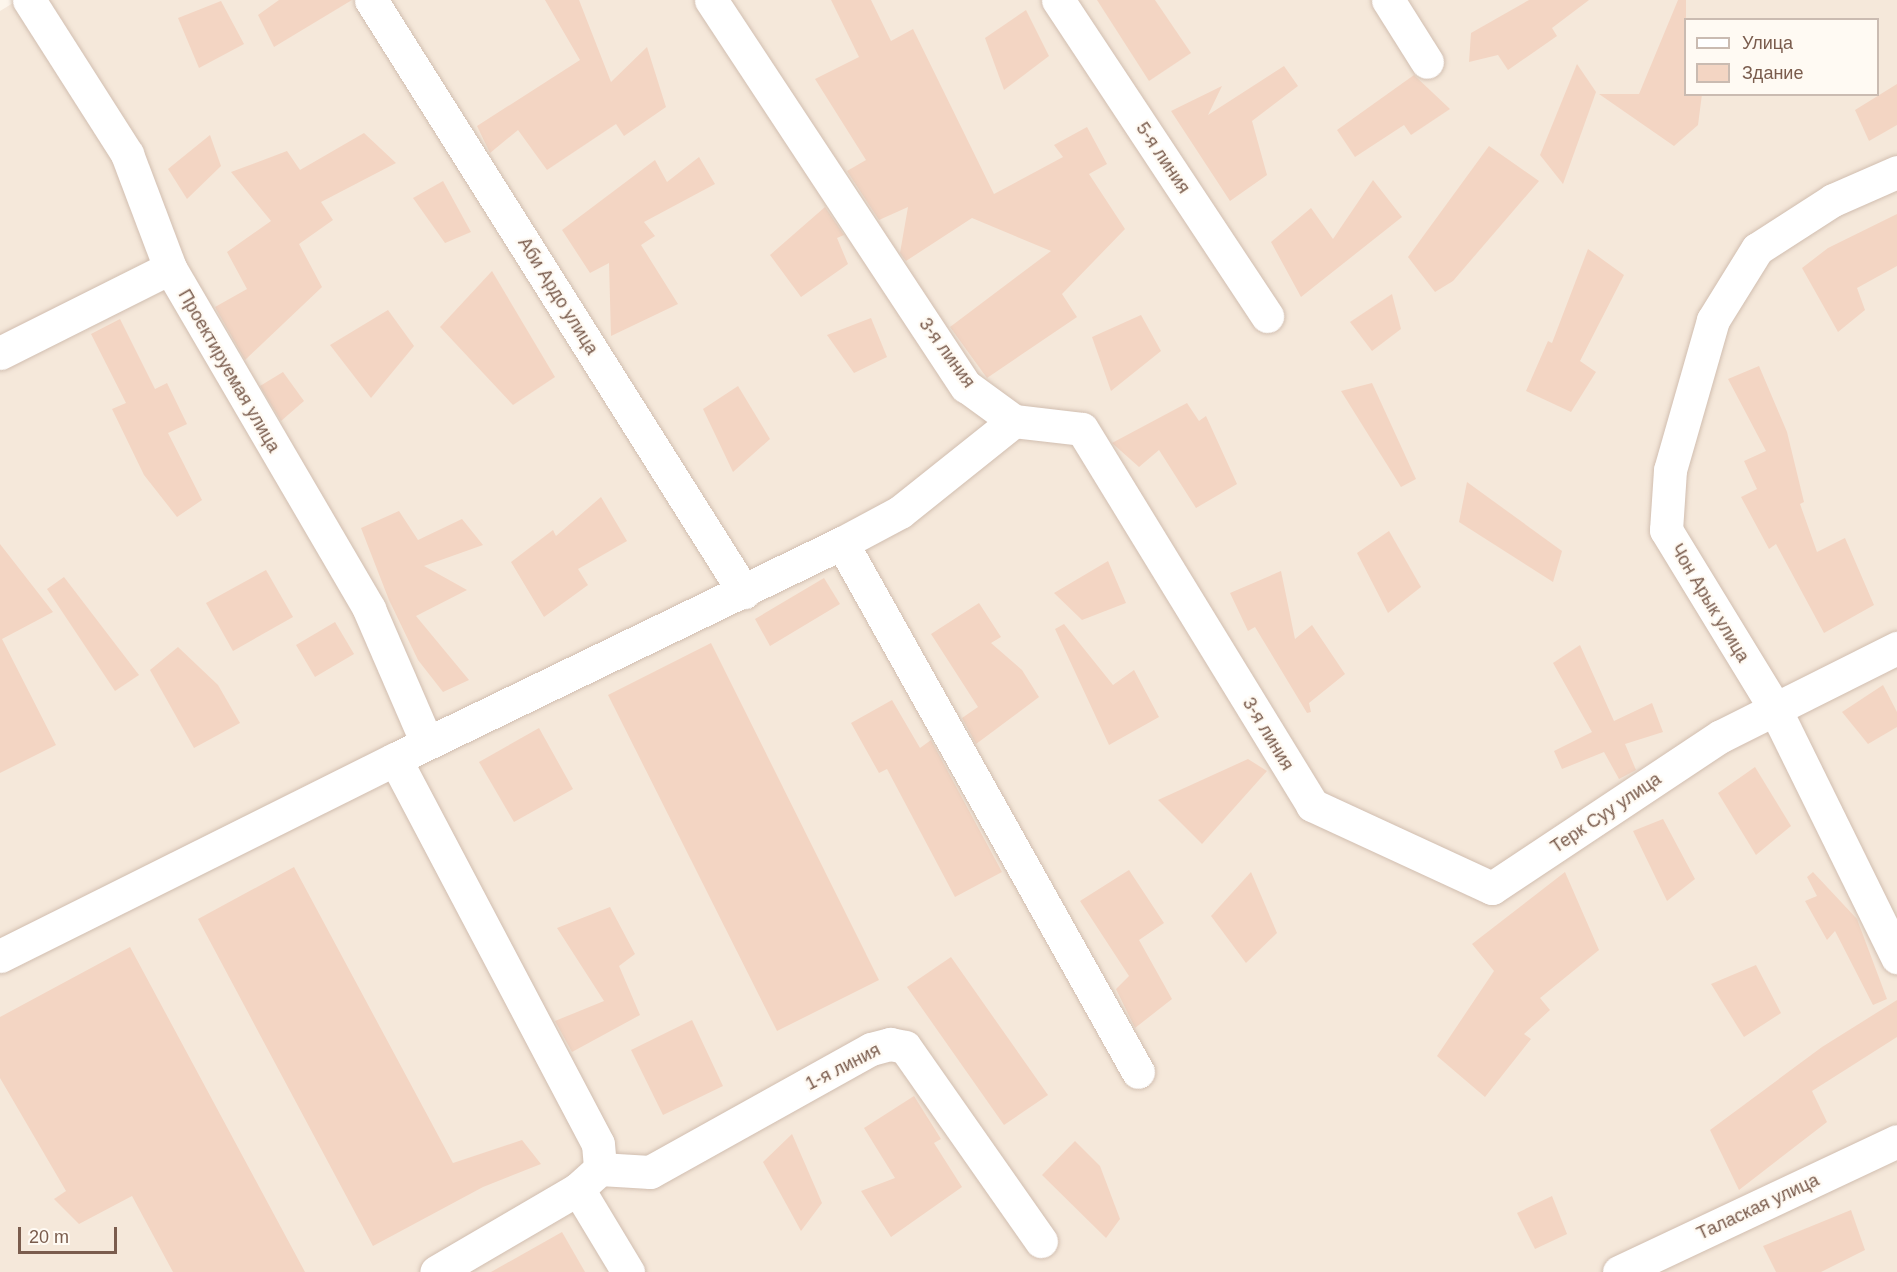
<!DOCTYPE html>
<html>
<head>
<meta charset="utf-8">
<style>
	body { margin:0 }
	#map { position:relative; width:1897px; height:1272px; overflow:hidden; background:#fdf6ec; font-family:Helvetica,sans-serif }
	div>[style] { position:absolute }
	.residential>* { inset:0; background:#f5e8da }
	.building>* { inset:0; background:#f3d5c3 }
	.roads { filter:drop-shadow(0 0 2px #d1beb0) drop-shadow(0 0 2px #d1beb0) }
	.minor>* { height:33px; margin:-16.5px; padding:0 16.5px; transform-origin:16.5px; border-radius:16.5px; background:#fff }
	span { translate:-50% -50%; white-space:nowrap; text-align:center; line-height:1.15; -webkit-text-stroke:4.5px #fffaf3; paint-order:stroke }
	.street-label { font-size:18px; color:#7a5c4d }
	.legend { position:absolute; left:1684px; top:18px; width:195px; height:78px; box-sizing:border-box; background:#fffaf3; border:2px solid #cabbb1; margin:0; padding:8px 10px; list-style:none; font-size:18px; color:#7a5c4d }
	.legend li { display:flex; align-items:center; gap:12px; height:30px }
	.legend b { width:30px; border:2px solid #cabbb1 }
	.scale { position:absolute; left:18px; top:1227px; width:99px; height:27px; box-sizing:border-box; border:3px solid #7a5c4d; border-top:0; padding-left:8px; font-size:18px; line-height:21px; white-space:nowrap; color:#7a5c4d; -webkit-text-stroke:4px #fffaf3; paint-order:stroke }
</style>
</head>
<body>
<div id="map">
	<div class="residential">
		<i style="clip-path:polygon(evenodd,18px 0,1897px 0,1897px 1272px,0 1272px,0 11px,18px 0,1686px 20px,1878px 20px,1878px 94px,1686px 94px,1686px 20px)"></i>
	</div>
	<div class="building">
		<i style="clip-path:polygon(279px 0,352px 0,274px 47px,258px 15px)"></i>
		<i style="clip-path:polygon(545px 0,579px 0,611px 82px,647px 47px,666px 107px,624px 136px,616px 124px,547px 170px,518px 130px,490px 153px,477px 126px,580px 60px)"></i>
		<i style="clip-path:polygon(831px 0,871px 0,891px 41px,913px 29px,994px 194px,1063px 157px,1054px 145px,1087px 127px,1107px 164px,1089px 174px,1125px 229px,1062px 294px,1077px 317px,987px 378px,950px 327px,1051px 251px,972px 218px,906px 261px,900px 253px,908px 207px,879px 220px,847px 171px,866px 160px,815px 79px,859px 57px)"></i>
		<i style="clip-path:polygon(1097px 0,1155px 0,1191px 53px,1149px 81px)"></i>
		<i style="clip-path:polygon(1529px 0,1589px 0,1552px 28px,1557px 36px,1508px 70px,1498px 55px,1469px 62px,1471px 33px)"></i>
		<i style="clip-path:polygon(1678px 0,1686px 0,1686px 94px,1702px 94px,1698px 125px,1674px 146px,1599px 94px,1639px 94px)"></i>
		<i style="clip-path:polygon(221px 1px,244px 44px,199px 68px,178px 18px)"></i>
		<i style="clip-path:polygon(1026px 10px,1049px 56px,1004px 90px,985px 38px)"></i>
		<i style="clip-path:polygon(1577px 64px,1596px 92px,1563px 184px,1540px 155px)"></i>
		<i style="clip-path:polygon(1284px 66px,1298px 86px,1252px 121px,1267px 175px,1230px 201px,1171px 111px,1222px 86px,1208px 115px)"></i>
		<i style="clip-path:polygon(1414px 75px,1450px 109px,1411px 135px,1404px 125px,1355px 157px,1337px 130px)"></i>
		<i style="clip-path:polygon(1897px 84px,1897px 125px,1869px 141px,1855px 110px)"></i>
		<i style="clip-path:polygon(364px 133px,396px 163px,321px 202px,333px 220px,299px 244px,322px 287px,245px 360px,215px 307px,247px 289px,227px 252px,271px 221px,231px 172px,287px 151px,300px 170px)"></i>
		<i style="clip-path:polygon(210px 135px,221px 166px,187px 199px,168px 169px)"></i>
		<i style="clip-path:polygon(1489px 146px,1539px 181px,1453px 281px,1435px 292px,1408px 257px)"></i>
		<i style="clip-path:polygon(699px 157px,715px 184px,644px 222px,655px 236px,641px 245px,678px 304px,611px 336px,609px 263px,590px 273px,562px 230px,655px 160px,667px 182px)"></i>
		<i style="clip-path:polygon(1373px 180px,1402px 217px,1301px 297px,1271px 242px,1311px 208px,1333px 239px)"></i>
		<i style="clip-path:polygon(443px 181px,471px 232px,445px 243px,413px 198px)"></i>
		<i style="clip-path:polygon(825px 207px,844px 235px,837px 238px,848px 264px,801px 297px,770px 255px)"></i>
		<i style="clip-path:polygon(1897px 214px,1897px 266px,1857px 288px,1865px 310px,1838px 332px,1802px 268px,1828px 248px)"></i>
		<i style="clip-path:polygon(1588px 249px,1624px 275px,1580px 361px,1596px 372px,1571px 412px,1526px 391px,1548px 341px,1552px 343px)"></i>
		<i style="clip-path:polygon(492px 271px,555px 377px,513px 405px,440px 327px)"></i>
		<i style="clip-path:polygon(1392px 294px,1401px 329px,1372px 351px,1350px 322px)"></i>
		<i style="clip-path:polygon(388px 310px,414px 346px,371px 398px,330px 345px)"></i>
		<i style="clip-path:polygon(1141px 315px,1161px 351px,1111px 391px,1092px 337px)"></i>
		<i style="clip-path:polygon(871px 318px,887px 357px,854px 373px,827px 335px)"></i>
		<i style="clip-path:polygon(120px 319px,155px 389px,167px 383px,187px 424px,168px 433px,202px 500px,177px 517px,144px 475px,112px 409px,126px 403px,91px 334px)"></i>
		<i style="clip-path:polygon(1759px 366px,1787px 432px,1804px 502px,1800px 504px,1817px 552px,1845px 538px,1874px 605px,1824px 633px,1776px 544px,1769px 549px,1741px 497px,1757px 489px,1744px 461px,1766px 451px,1728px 379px)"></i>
		<i style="clip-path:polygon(283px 372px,304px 401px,281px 421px,260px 386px)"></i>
		<i style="clip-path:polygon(1372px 383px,1416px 479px,1401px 487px,1341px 391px)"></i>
		<i style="clip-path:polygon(738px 386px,770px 439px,733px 472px,703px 409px)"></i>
		<i style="clip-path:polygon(1187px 403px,1199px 421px,1206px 416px,1237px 484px,1196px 508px,1159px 450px,1139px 467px,1112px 443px)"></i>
		<i style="clip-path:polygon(1467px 482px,1562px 551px,1553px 582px,1459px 522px)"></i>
		<i style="clip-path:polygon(601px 497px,627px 541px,578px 569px,588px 585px,544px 617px,511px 562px,553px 530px,556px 536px)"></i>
		<i style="clip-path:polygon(399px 511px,418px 540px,462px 519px,483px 545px,424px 566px,467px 590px,416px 616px,469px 680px,443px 692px,418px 660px,389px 600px,361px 528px)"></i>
		<i style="clip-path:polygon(1389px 531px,1421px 587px,1388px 613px,1357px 553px)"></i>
		<i style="clip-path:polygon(0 544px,53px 612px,2px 639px,56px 745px,0 773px)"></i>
		<i style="clip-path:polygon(1108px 561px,1126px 603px,1082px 620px,1054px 593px)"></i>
		<i style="clip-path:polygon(266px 570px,293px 617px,233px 651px,206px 603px)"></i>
		<i style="clip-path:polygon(1281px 571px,1295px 639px,1312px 625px,1345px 674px,1309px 703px,1311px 712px,1307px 713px,1255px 627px,1248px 631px,1230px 593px)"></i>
		<i style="clip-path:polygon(64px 577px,139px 675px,115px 691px,47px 589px)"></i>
		<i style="clip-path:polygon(824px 578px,840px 604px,770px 646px,755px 619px)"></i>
		<i style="clip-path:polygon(979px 603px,1001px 637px,991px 643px,1022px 670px,1039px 697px,976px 744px,962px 718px,978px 707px,931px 634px)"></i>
		<i style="clip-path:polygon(335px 622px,354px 654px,315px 677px,296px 645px)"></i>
		<i style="clip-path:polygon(1064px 624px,1113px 685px,1134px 670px,1159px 717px,1109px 745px,1055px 629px)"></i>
		<i style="clip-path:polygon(711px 643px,879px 980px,777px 1031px,608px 695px)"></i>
		<i style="clip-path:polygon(1580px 645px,1614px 721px,1652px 703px,1663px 732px,1625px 744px,1636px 770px,1619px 779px,1604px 752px,1562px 769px,1554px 751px,1592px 732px,1553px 663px)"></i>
		<i style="clip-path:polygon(178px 647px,218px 685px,240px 723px,194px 748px,150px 670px)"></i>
		<i style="clip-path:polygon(1883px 685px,1897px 712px,1897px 727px,1868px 744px,1842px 712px)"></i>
		<i style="clip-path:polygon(892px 700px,920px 748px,931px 740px,1002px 872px,955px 897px,887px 769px,879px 773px,851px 723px)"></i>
		<i style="clip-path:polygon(539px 728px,573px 789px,514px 822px,479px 762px)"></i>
		<i style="clip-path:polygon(1248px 759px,1267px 771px,1202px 844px,1158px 800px)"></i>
		<i style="clip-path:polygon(1755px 767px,1791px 826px,1756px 855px,1718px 793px)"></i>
		<i style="clip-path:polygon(1663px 819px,1695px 879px,1667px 901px,1633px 831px)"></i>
		<i style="clip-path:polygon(294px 867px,453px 1163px,522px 1140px,541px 1164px,483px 1187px,373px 1246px,198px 919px)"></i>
		<i style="clip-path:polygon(1129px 870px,1164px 923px,1139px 940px,1172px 999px,1135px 1028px,1116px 989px,1129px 976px,1080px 901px)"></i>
		<i style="clip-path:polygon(1251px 872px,1277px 933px,1246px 963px,1211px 916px)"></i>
		<i style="clip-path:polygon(1565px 872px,1599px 950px,1540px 998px,1550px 1010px,1524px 1034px,1531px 1039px,1485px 1097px,1437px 1056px,1494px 971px,1472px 944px)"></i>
		<i style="clip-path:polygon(1813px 872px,1857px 919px,1887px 999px,1873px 1005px,1835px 931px,1827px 940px,1805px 901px,1817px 896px,1807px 877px)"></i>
		<i style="clip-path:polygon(610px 907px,635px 954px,619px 966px,640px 1015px,572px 1052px,555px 1021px,604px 1001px,557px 928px)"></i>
		<i style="clip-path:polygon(130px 947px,305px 1272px,173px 1272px,132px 1196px,79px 1224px,54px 1199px,66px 1191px,0 1078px,0 1017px)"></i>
		<i style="clip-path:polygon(951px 957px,1048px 1095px,1004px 1125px,907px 987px)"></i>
		<i style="clip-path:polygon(1756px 965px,1781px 1013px,1744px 1037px,1711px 984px)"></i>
		<i style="clip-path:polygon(1897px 1000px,1897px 1037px,1812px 1091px,1827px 1122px,1739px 1190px,1710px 1130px,1822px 1047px)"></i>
		<i style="clip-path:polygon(692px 1020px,723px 1086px,663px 1115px,631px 1050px)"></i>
		<i style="clip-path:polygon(914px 1096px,941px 1139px,934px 1143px,962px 1187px,891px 1237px,861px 1191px,895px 1178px,864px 1128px)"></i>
		<i style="clip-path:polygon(792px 1134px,822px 1203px,801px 1231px,763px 1162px)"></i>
		<i style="clip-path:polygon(1075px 1141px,1100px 1166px,1120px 1219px,1106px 1238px,1042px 1175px)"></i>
		<i style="clip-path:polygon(1552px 1196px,1567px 1234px,1535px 1249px,1517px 1213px)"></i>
		<i style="clip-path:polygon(1851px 1210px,1865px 1250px,1821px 1272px,1776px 1272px,1763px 1246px)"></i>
		<i style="clip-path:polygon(562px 1232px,585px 1272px,491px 1272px)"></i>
	</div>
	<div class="roads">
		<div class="minor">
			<i style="left:29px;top:0;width:183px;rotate:57.5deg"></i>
			<i style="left:127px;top:154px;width:122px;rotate:69.3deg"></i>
			<i style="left:170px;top:268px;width:395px;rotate:59.7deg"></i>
			<i style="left:369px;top:609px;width:146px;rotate:66.6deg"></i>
			<i style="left:371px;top:0;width:700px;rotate:57.79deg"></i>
			<i style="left:711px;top:0;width:463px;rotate:56.6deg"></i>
			<i style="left:966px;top:386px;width:59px;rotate:36.1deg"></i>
			<i style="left:1014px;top:421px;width:68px;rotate:6.7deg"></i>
			<i style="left:1082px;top:429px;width:441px;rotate:58.5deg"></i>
			<i style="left:1312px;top:805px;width:198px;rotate:24.8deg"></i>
			<i style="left:1492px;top:888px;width:275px;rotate:-33.6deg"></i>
			<i style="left:1721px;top:736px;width:197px;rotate:-26.6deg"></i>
			<i style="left:1058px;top:0;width:379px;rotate:56.5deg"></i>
			<i style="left:1388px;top:0;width:73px;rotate:57.8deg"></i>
			<i style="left:1897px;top:172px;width:70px;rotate:156.4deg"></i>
			<i style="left:1833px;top:200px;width:90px;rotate:147.2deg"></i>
			<i style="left:1757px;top:249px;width:84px;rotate:121.8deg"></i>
			<i style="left:1713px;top:320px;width:156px;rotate:106deg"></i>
			<i style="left:1670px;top:470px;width:60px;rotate:93.8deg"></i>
			<i style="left:1666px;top:530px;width:207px;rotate:58.6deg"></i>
			<i style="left:1774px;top:707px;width:279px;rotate:63.8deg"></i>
			<i style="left:0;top:353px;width:190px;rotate:-26.6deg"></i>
			<i style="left:842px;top:543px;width:606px;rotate:60.77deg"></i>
			<i style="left:395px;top:759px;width:435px;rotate:62.2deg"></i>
			<i style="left:598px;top:1144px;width:25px;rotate:85deg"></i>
			<i style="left:600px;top:1169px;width:30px;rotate:138deg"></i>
			<i style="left:578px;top:1189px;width:164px;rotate:149.7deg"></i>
			<i style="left:0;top:956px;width:441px;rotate:-26.5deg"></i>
			<i style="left:395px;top:759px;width:496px;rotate:-25.8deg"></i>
			<i style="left:842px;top:543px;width:66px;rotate:-28.1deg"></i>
			<i style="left:900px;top:512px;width:146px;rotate:-38.6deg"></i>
			<i style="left:600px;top:1169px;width:50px;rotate:3.4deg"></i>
			<i style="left:650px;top:1172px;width:253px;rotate:-29.1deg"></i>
			<i style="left:871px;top:1049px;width:20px;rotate:-15deg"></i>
			<i style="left:890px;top:1044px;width:15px;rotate:11deg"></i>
			<i style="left:905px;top:1047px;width:237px;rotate:55deg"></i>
			<i style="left:578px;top:1189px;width:97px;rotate:58.9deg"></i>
			<i style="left:1619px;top:1272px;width:307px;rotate:-25.2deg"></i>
		</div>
	</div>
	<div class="street-label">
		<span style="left:1163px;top:158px;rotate:56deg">5-я линия</span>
		<span style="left:558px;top:296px;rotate:58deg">Аби Ардо улица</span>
		<span style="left:947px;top:353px;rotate:54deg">3-я линия</span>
		<span style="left:229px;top:371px;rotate:60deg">Проектируемая улица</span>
		<span style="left:1710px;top:603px;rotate:59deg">Чон Арык улица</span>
		<span style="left:1268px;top:734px;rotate:59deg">3-я линия</span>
		<span style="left:1606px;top:813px;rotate:-34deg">Терк Суу улица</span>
		<span style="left:843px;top:1067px;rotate:-27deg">1-я линия</span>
		<span style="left:1758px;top:1207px;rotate:-25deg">Талаская улица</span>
	</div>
	<ul class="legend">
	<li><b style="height:8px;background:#fff"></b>Улица</li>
	<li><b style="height:16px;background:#f3d5c3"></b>Здание</li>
	</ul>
	<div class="scale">20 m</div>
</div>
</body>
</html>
